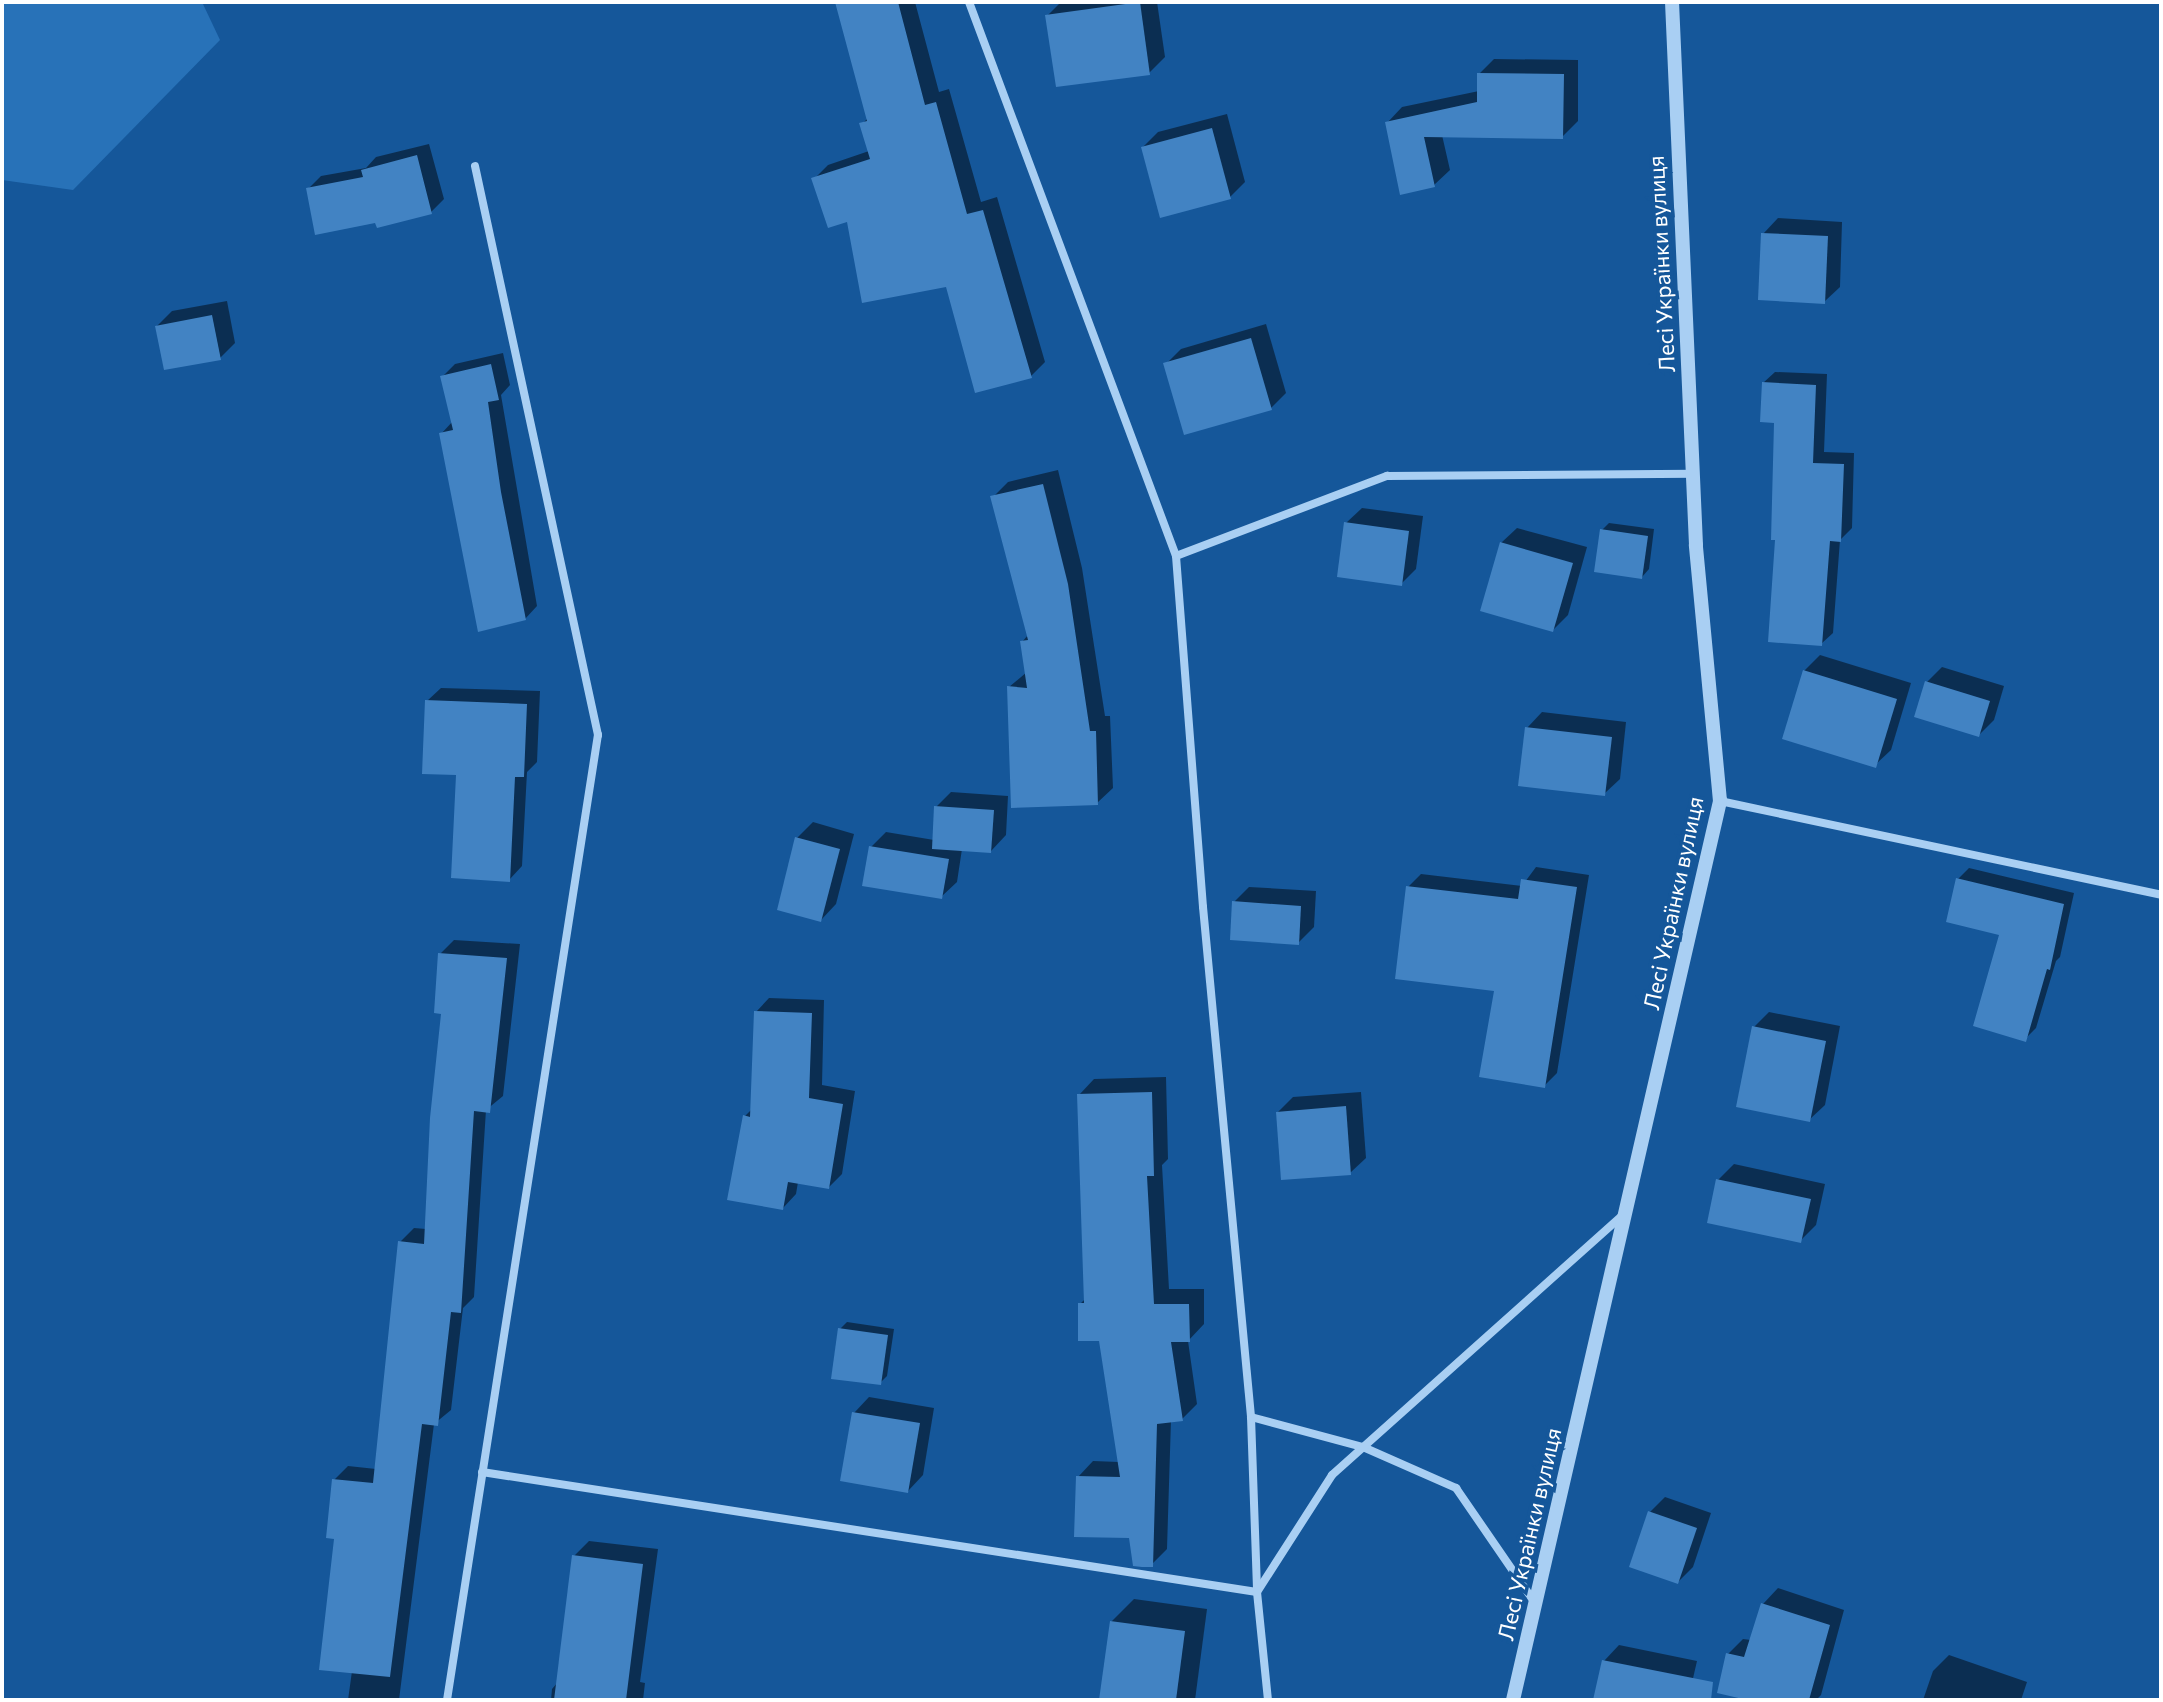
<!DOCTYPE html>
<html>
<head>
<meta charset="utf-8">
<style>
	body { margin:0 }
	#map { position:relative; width:2163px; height:1702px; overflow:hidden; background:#15579a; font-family:Commissioner,sans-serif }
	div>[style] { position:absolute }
	.green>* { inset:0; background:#2872b8 }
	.shadow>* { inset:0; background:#0007 }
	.building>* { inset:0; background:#4283c3 }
	.minor>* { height:8px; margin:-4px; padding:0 4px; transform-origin:4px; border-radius:4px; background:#a9cff3 }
	.tertiary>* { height:14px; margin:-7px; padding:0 7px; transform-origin:7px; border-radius:7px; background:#a9cff3 }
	span { translate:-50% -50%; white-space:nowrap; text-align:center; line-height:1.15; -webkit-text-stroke:7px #15579a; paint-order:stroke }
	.street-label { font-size:22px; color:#fff }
	.frame { position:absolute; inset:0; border:4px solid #fff; pointer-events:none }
</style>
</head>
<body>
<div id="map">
	<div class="green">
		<i style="clip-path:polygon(2px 2px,202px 2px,220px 40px,73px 190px,2px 180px)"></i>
	</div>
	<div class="shadow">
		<i style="clip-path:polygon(837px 2px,915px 2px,939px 92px,949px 89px,981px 202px,997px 197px,1045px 362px,1031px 376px,948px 285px,849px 219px,814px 179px,828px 165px,869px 151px,862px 124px,868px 118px)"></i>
		<i style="clip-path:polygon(1061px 2px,1157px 2px,1165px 57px,1149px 73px,1047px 16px)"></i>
		<i style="clip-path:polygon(1494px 59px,1578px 60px,1578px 121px,1562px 137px,1442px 135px,1450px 170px,1434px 185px,1387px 123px,1402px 107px,1479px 91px,1479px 74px)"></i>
		<i style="clip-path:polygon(1227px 114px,1245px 182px,1230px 197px,1143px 147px,1158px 132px)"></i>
		<i style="clip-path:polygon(429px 144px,444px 199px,431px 212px,377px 220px,308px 189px,321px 176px,366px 168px,376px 157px)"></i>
		<i style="clip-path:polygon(1778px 218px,1842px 222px,1840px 287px,1824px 302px,1763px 234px)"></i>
		<i style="clip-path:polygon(227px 301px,235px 343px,220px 358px,157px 326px,172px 311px)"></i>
		<i style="clip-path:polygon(1266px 324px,1286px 393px,1271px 408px,1166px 364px,1181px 349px)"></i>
		<i style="clip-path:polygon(503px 353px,510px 385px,501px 395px,537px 606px,525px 619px,441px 434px,453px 421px,442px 377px,455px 364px)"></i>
		<i style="clip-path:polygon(1775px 372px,1827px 374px,1824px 452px,1854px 453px,1852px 528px,1840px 540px,1833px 633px,1821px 644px,1777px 538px,1776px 421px,1763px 383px)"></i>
		<i style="clip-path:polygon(1058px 470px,1082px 568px,1105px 716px,1110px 716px,1113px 788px,1097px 803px,1009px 687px,1027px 672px,1022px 642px,1028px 635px,993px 497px,1008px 482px)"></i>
		<i style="clip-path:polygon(1362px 508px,1423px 516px,1416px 569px,1401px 584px,1346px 523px)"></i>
		<i style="clip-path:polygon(1609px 523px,1654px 529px,1649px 569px,1642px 577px,1602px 530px)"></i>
		<i style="clip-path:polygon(1517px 528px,1587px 547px,1568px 615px,1553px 630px,1501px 543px)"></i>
		<i style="clip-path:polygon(1820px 655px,1911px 683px,1891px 750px,1875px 765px,1804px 671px)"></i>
		<i style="clip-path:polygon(1942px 667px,2004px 686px,1994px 720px,1979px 735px,1927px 682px)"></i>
		<i style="clip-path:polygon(441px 688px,540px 691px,537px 762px,527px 772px,522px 866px,509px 880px,427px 701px)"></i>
		<i style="clip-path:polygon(1542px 712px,1626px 722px,1620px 779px,1604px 794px,1527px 728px)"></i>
		<i style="clip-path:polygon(951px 792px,1008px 796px,1006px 835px,991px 851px,962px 849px,957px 882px,941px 897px,871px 847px,886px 832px,934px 840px,936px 807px)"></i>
		<i style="clip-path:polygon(813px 822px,854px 834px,836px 904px,821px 920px,797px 838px)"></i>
		<i style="clip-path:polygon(1536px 867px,1589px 875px,1557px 1073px,1544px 1086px,1496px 989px,1408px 887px,1421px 874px,1522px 886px)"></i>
		<i style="clip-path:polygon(1969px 868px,2074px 893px,2060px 957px,2056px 961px,2036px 1028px,2025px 1039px,2002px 933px,1958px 879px)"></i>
		<i style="clip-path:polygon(1249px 887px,1316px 891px,1314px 927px,1299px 942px,1234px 902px)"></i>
		<i style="clip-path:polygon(454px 940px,520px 944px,503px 1096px,486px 1110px,474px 1297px,463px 1308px,451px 1410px,434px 1424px,399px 1700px,348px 1700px,352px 1671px,336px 1537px,334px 1480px,348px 1466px,376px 1469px,400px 1242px,414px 1228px,426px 1229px,444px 1012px,440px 954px)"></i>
		<i style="clip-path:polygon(769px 998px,824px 1000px,822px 1085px,855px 1091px,842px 1174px,829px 1187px,798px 1182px,796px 1194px,783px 1208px,745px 1116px,752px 1109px,756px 1012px)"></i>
		<i style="clip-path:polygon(1769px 1012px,1840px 1026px,1825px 1105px,1809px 1120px,1754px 1027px)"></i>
		<i style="clip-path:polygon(1166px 1077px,1168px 1159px,1162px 1165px,1169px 1289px,1204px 1289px,1204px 1324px,1188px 1341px,1197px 1404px,1182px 1419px,1171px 1420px,1167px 1549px,1152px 1564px,1078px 1477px,1093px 1461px,1119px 1462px,1101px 1339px,1080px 1304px,1086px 1298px,1079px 1095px,1094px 1079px)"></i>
		<i style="clip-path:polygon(1361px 1092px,1366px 1158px,1350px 1173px,1278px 1112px,1293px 1097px)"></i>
		<i style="clip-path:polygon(1734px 1164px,1825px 1184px,1816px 1225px,1801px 1240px,1718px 1180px)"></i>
		<i style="clip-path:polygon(847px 1322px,894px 1329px,887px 1376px,880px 1383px,840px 1329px)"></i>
		<i style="clip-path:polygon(869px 1397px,934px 1408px,923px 1475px,908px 1491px,854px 1413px)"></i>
		<i style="clip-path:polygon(1665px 1497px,1711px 1513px,1693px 1567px,1678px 1582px,1650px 1512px)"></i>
		<i style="clip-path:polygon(589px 1541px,658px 1549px,640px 1682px,645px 1683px,643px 1700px,551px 1700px,552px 1689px,558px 1682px,574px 1556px)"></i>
		<i style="clip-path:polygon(1778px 1588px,1844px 1610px,1821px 1695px,1816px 1700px,1757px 1700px,1728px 1654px,1743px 1639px,1751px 1640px,1763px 1604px)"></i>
		<i style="clip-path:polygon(1134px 1599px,1207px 1609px,1195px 1700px,1101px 1700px,1111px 1622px)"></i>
		<i style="clip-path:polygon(1619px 1645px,1697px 1661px,1688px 1700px,1595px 1700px,1604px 1661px)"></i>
		<i style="clip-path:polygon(1949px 1655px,2027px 1682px,2021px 1700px,1923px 1700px,1933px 1671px)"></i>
	</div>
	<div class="building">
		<i style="clip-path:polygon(835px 2px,898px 2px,925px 105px,936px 102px,967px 214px,983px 210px,1032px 378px,975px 393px,946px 287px,862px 303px,847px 222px,828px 228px,811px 178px,870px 159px,859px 123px,867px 121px)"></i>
		<i style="clip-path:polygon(1140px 2px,1150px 75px,1056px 87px,1045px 15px)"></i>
		<i style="clip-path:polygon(1477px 73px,1564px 74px,1563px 139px,1424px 137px,1435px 187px,1400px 195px,1385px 122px,1477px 102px)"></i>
		<i style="clip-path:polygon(1212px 128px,1231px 199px,1160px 218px,1141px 147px)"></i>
		<i style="clip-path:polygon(417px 155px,432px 214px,377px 228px,375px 223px,315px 235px,306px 188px,363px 177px,361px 170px)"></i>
		<i style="clip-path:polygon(1761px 233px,1828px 236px,1825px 304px,1758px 300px)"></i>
		<i style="clip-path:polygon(212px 315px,221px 360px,164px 370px,155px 326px)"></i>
		<i style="clip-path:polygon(1251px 338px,1272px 410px,1184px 435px,1163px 363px)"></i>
		<i style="clip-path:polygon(491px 364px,499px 400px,488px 402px,501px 492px,526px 620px,478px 632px,439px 433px,453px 430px,440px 376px)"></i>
		<i style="clip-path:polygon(1762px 382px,1816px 385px,1813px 463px,1844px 464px,1841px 542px,1830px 541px,1822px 646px,1768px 642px,1775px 540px,1771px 540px,1774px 423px,1760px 422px)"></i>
		<i style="clip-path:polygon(1043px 484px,1068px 584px,1090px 731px,1096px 731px,1098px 805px,1011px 808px,1007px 686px,1027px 688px,1020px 641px,1028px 640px,990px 496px)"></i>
		<i style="clip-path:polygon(1344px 522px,1409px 531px,1402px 586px,1337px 577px)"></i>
		<i style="clip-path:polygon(1600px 529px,1648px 536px,1642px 579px,1594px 572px)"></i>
		<i style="clip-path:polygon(1500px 542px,1573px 563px,1553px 632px,1480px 611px)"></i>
		<i style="clip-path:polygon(1803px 670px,1897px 699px,1876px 768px,1782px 739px)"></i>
		<i style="clip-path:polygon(1925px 681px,1990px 701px,1979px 737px,1914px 717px)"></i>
		<i style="clip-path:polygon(425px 700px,527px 704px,524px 777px,515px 777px,510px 882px,451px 878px,456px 775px,422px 774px)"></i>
		<i style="clip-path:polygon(1525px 727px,1612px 737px,1605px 796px,1518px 786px)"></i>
		<i style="clip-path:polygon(934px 806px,994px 810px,991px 853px,932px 849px)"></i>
		<i style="clip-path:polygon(795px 837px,840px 849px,821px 922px,777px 910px)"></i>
		<i style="clip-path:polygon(869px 846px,949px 859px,942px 899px,862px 886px)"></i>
		<i style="clip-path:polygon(1956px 878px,2064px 904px,2050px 970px,2047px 969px,2026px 1042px,1973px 1026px,1999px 935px,1946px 922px)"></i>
		<i style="clip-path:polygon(1521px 879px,1577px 887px,1545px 1088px,1479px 1077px,1494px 991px,1395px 979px,1406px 886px,1518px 899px)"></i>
		<i style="clip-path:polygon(1232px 901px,1301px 906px,1299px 945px,1230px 940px)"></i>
		<i style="clip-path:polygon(438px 953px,507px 958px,490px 1113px,474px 1111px,461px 1313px,451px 1312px,438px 1426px,422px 1424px,390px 1677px,319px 1670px,334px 1539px,326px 1538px,332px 1479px,373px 1483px,398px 1241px,424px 1244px,430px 1118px,441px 1014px,434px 1013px)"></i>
		<i style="clip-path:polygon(754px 1011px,812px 1013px,809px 1098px,843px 1104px,829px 1189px,788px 1182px,783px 1210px,727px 1200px,743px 1115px,750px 1117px)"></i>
		<i style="clip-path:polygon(1752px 1026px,1826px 1041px,1810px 1122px,1736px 1107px)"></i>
		<i style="clip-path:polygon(1152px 1092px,1154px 1176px,1147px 1176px,1154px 1304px,1189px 1304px,1190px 1342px,1171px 1342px,1183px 1421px,1157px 1424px,1153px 1567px,1142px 1567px,1133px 1566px,1129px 1538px,1074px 1537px,1076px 1476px,1120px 1477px,1099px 1341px,1078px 1341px,1078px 1303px,1084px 1303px,1077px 1094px)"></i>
		<i style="clip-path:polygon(1346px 1106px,1351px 1175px,1281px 1180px,1276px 1112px)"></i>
		<i style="clip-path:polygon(1716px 1179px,1811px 1199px,1801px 1243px,1707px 1223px)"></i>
		<i style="clip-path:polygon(838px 1328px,888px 1335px,881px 1385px,831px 1379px)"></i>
		<i style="clip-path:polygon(852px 1412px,920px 1423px,908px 1493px,840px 1481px)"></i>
		<i style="clip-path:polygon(1648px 1511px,1697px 1528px,1678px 1584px,1629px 1567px)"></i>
		<i style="clip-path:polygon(572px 1555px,643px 1564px,626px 1700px,554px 1700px)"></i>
		<i style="clip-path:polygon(1761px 1603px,1830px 1625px,1809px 1700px,1747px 1700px,1717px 1693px,1726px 1653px,1744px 1657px)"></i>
		<i style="clip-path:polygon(1110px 1621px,1185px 1631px,1176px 1700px,1099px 1700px)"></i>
		<i style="clip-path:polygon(1602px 1660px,1713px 1682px,1711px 1700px,1593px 1700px)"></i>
	</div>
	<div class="minor">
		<i style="left:969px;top:2px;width:591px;rotate:69.51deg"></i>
		<i style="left:1176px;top:556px;width:352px;rotate:85.6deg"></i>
		<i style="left:1203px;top:907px;width:512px;rotate:84.62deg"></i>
		<i style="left:1251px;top:1417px;width:175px;rotate:88deg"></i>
		<i style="left:1257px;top:1592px;width:109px;rotate:84.2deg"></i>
		<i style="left:1176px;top:556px;width:226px;rotate:-20.8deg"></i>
		<i style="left:1387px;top:476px;width:306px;rotate:-0.4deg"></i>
		<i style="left:1720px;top:801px;width:451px;rotate:12deg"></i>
		<i style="left:1251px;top:1417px;width:116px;rotate:15deg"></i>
		<i style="left:1363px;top:1447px;width:102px;rotate:23.8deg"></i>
		<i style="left:1456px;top:1488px;width:140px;rotate:55.5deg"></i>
		<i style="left:482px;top:1472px;width:784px;rotate:8.8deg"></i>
		<i style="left:1257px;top:1592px;width:139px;rotate:-57.3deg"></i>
		<i style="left:1332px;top:1475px;width:392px;rotate:-41.8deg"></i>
		<i style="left:447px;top:1700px;width:977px;rotate:-81.11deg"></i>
		<i style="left:598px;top:735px;width:582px;rotate:-102.2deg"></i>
	</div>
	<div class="tertiary">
		<i style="left:1513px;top:1700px;width:923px;rotate:-77.03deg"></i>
		<i style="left:1720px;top:801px;width:257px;rotate:-95.4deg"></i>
		<i style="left:1696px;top:545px;width:544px;rotate:-92.53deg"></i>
	</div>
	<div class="street-label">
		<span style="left:1661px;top:264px;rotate:-93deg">Лесі Українки вулиця</span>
		<span style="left:1673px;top:903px;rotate:-78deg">Лесі Українки вулиця</span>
		<span style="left:1529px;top:1534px;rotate:-77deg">Лесі Українки вулиця</span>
	</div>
	<div class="frame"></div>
</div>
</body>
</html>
